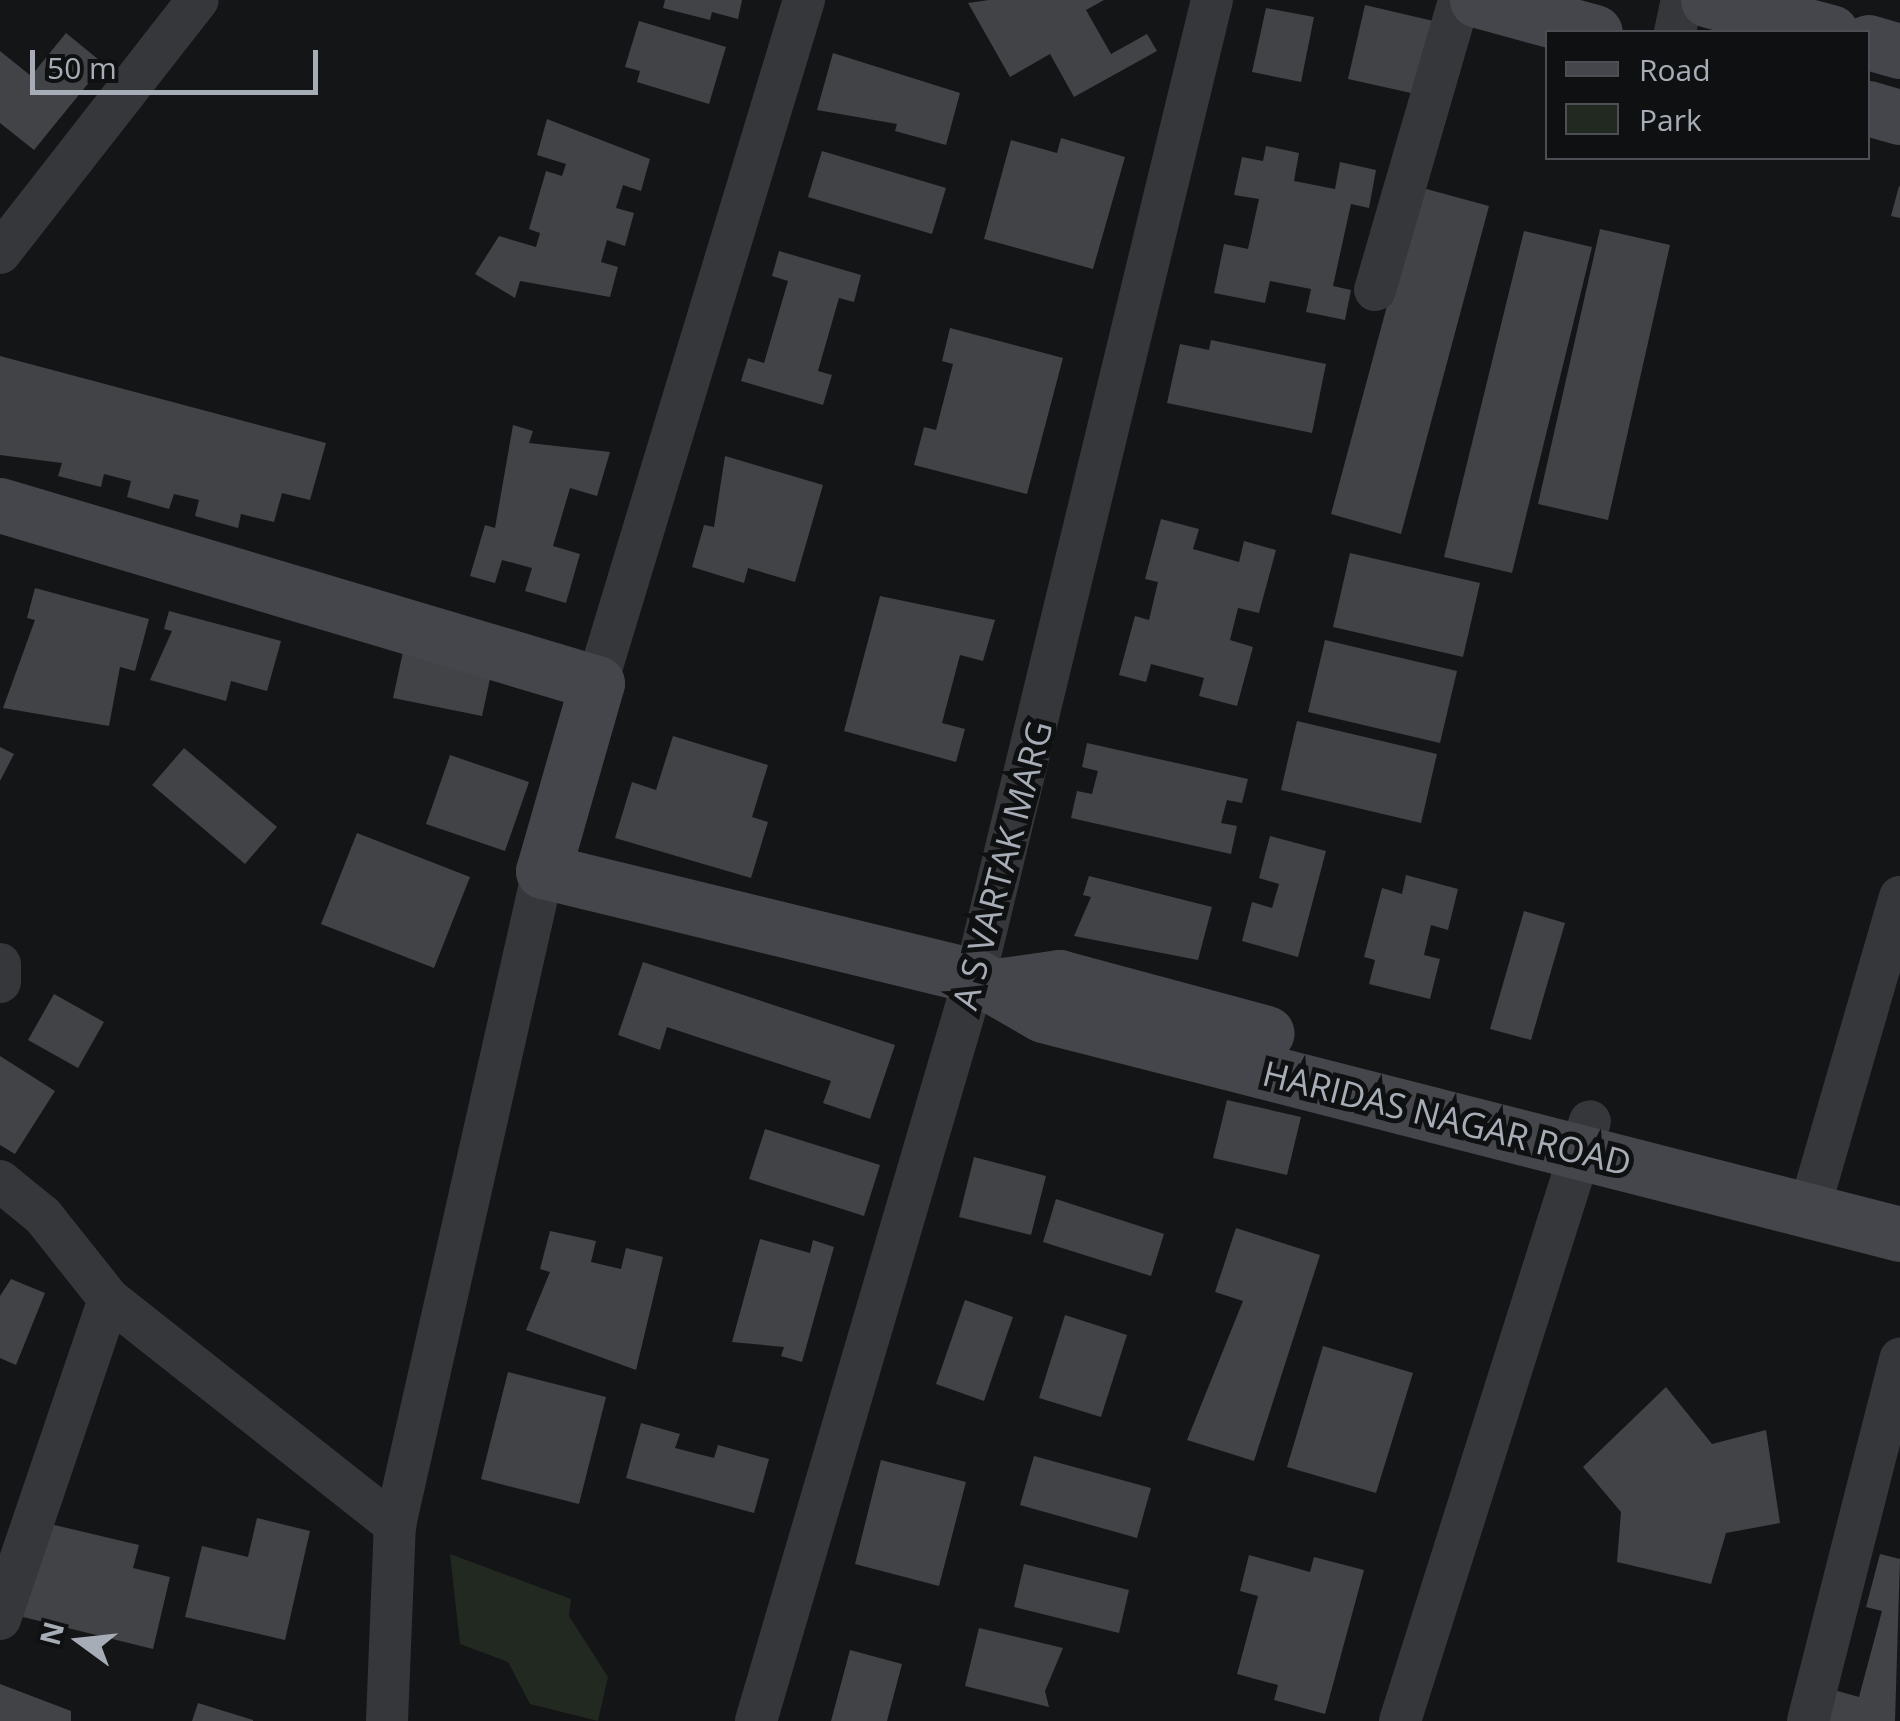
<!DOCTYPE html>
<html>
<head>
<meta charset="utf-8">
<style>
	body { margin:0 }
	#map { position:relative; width:1900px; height:1721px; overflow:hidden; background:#141516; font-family:"Open Sans",sans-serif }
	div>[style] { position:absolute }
	.green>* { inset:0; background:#212921 }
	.building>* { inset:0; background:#414346 }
	.street>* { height:42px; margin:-21px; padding:0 21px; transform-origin:21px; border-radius:21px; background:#36373b }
	.secondary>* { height:55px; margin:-27.5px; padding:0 27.5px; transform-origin:27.5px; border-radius:27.5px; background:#44464b }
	span { translate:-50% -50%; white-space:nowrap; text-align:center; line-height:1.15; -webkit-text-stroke:10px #0f1011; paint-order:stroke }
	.street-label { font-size:35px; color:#a7adb6 }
	.legend { position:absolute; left:1545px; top:30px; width:325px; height:130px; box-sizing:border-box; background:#0f1011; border:2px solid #4c4f53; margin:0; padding:12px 18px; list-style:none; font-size:30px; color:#a7adb6 }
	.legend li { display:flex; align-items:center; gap:20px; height:50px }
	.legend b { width:50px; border:2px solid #4c4f53 }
	.north { position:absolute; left:30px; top:1591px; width:100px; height:100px; -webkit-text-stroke:8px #0f1011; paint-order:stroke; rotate:285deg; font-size:28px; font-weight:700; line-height:40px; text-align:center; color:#a7adb6 }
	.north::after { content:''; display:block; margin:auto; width:35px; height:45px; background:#a7adb6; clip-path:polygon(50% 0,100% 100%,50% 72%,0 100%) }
	.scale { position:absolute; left:30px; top:50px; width:288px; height:45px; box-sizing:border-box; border:5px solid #a7adb6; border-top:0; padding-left:12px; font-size:30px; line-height:35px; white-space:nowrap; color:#a7adb6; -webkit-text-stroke:8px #0f1011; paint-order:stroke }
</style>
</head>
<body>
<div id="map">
	<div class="green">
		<i style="clip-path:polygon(450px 1554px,571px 1599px,569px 1616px,608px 1677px,598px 1721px,530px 1704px,508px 1662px,460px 1644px)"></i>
	</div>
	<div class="building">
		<i style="clip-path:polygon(665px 0,742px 0,738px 19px,712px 12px,710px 20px,663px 8px)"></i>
		<i style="clip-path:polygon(989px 0,1104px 0,1086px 10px,1111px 54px,1147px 34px,1157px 51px,1074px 97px,1050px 54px,1010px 77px,968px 3px)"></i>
		<i style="clip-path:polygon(1365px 5px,1446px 24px,1429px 97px,1348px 79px)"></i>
		<i style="clip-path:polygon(1266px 8px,1314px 17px,1301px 82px,1252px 72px)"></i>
		<i style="clip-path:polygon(639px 21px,726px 47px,709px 104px,637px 82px,640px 71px,625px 67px)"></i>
		<i style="clip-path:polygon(66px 33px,104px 64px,34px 150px,0 123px,0 51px,31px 76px)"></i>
		<i style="clip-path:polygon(833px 53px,960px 93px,946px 145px,895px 131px,897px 124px,817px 110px)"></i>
		<i style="clip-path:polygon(547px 119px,650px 159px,641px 191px,623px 185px,616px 208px,634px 213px,625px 246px,607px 240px,601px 262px,618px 267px,610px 297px,520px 281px,515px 298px,475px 274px,499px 236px,536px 247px,540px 233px,529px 229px,546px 171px,562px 176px,566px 164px,537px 155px)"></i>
		<i style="clip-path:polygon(1061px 138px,1125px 157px,1093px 269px,984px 239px,1011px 140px,1057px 153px)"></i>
		<i style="clip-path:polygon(1266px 146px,1299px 153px,1294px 181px,1335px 189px,1340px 162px,1376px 170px,1369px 208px,1351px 204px,1333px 286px,1351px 290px,1345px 320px,1306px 312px,1311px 289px,1270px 281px,1265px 303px,1214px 293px,1224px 244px,1248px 249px,1259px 199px,1234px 195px,1242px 157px,1263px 161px)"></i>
		<i style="clip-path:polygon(822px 151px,946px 188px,932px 234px,808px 197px)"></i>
		<i style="clip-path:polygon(1899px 186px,1900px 187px,1900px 218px,1891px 216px)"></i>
		<i style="clip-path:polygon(1419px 187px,1489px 206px,1401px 534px,1331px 514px)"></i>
		<i style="clip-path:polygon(1600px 229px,1670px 245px,1608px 520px,1538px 504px)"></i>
		<i style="clip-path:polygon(1524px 231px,1592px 247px,1512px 573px,1444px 557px)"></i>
		<i style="clip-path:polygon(779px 251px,861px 275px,854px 302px,839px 298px,818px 371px,832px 375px,823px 405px,741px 381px,748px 358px,764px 363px,788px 281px,772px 276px)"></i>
		<i style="clip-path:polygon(950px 328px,1063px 358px,1027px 494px,914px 465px,924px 427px,936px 430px,953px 364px,942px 361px)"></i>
		<i style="clip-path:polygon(1211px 340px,1326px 364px,1312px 433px,1167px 403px,1180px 344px,1209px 350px)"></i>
		<i style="clip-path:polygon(0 356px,326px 443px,310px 500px,282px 493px,274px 522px,241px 514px,238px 528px,195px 516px,199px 500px,174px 494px,169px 509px,127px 497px,131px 481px,104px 474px,101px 487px,58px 476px,62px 463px,0 455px)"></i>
		<i style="clip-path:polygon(513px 425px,533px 431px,529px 443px,610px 452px,597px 496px,570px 488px,553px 546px,580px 554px,566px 603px,525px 591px,532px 568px,502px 560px,495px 583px,470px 576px,485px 525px,495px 528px)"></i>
		<i style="clip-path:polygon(725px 456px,823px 485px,795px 582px,748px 568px,744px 583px,692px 567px,704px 525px,714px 527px)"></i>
		<i style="clip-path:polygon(1161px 519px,1199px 529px,1193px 549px,1239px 562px,1244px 541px,1276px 550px,1259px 613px,1238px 608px,1230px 640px,1253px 647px,1237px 706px,1199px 696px,1204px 678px,1151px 664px,1146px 682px,1119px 675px,1135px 616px,1149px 620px,1158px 582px,1145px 579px)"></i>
		<i style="clip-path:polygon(1350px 553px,1480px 583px,1463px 657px,1333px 627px)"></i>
		<i style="clip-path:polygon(35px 588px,149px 619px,135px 671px,120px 667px,109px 726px,3px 708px,35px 620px,27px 618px)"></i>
		<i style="clip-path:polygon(880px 596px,995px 620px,983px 661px,960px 655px,942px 723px,965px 729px,956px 762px,844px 731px)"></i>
		<i style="clip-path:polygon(169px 611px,281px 641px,267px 691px,231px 681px,226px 701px,150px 680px,172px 631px,164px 629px)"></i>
		<i style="clip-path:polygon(1325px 640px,1457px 671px,1440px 743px,1308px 712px)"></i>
		<i style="clip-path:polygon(404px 647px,493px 665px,482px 716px,393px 698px)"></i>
		<i style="clip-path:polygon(1297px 721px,1437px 754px,1421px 823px,1281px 790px)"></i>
		<i style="clip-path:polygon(673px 736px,768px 765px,752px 817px,768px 822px,751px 878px,615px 838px,632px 782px,656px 790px)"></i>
		<i style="clip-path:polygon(1087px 743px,1248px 779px,1242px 803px,1227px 800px,1221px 823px,1237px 826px,1231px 854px,1071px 818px,1077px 791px,1092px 794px,1098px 771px,1082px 767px)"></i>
		<i style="clip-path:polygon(0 747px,14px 754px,0 781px)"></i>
		<i style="clip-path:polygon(184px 748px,277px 827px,245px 864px,152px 785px)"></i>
		<i style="clip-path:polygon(450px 755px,529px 782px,505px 851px,426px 824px)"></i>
		<i style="clip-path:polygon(357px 833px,470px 877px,434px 968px,321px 924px)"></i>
		<i style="clip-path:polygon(1270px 836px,1326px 851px,1298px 957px,1242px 941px,1252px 902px,1272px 908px,1279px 884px,1259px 878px)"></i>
		<i style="clip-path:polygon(1406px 875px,1458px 889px,1448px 930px,1431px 925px,1424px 955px,1440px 959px,1430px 999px,1369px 984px,1375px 960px,1364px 957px,1382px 888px,1402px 894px)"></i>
		<i style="clip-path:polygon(1089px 876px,1212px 907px,1198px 960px,1074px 936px,1091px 897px,1083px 895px)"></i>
		<i style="clip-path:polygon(1524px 911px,1565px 923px,1531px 1040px,1490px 1029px)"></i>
		<i style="clip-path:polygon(643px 962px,895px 1045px,870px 1119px,823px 1103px,831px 1081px,667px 1027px,660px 1050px,618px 1035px)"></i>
		<i style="clip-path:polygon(54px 994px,104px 1022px,78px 1068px,28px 1040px)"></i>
		<i style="clip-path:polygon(0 1056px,55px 1091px,15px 1154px,0 1145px)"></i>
		<i style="clip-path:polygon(1227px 1100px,1301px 1117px,1287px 1175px,1213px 1158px)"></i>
		<i style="clip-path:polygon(765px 1129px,880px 1165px,864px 1216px,749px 1179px)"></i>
		<i style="clip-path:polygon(974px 1157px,1046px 1176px,1031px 1235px,959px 1217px)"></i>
		<i style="clip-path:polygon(1056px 1199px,1164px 1234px,1151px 1276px,1043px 1242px)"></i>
		<i style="clip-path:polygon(1236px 1228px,1320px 1255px,1254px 1461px,1187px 1440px,1243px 1301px,1215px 1292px)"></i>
		<i style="clip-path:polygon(550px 1231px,596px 1241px,591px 1262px,621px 1269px,626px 1248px,663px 1257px,636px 1370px,526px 1330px,550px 1272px,540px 1269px)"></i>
		<i style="clip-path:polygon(760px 1239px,810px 1253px,813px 1240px,834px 1247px,802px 1362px,781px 1356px,784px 1347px,732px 1342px)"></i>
		<i style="clip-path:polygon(11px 1279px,45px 1293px,16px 1365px,0 1358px,0 1296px)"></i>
		<i style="clip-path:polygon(965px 1300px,1013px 1317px,984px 1401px,936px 1384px)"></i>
		<i style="clip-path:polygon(1065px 1315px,1127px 1335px,1101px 1417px,1039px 1398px)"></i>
		<i style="clip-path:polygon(1323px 1346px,1413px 1373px,1376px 1493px,1287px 1467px)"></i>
		<i style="clip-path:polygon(508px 1372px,606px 1397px,579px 1504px,481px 1479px)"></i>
		<i style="clip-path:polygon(1666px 1387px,1712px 1444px,1766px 1430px,1780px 1523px,1726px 1533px,1711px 1584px,1617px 1562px,1621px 1512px,1583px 1467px)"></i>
		<i style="clip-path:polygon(641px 1423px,680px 1434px,675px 1448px,714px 1458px,718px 1445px,769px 1459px,754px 1513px,626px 1478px)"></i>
		<i style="clip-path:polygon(1034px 1456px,1151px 1488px,1137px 1538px,1020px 1505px)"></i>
		<i style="clip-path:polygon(881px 1460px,966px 1482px,939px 1586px,855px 1564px)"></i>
		<i style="clip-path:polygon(257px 1518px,310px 1531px,285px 1640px,185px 1617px,202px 1546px,248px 1557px)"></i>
		<i style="clip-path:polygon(46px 1523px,139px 1545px,133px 1568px,170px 1577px,153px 1649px,23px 1617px)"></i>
		<i style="clip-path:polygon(1880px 1554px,1900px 1559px,1895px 1721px,1826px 1721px,1834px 1690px,1859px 1697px,1882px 1611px,1866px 1607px)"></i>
		<i style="clip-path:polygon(1249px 1555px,1310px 1572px,1314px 1557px,1364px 1570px,1325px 1714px,1274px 1700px,1278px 1685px,1237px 1674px,1258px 1596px,1240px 1591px)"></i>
		<i style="clip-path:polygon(1024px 1564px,1129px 1590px,1119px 1633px,1014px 1607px)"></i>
		<i style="clip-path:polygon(979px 1628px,1063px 1648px,1045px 1691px,1049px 1707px,965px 1686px)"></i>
		<i style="clip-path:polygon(850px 1650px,902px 1664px,887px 1721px,831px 1721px)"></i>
		<i style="clip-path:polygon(0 1684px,71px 1711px,71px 1721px,0 1721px)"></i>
		<i style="clip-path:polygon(198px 1703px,253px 1720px,253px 1721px,192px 1721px)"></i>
	</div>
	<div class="street">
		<i style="left:1675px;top:32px;width:33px;rotate:-78deg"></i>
		<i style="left:0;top:253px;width:321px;rotate:-52deg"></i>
		<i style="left:1375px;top:290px;width:302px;rotate:-73.8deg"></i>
		<i style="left:597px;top:683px;width:714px;rotate:-73.14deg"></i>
		<i style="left:0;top:964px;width:18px;rotate:90deg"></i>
		<i style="left:0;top:1181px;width:55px;rotate:39.1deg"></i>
		<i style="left:43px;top:1216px;width:106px;rotate:51.5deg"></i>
		<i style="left:109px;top:1299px;width:338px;rotate:108.8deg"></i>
		<i style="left:1809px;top:1210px;width:326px;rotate:-73.8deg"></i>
		<i style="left:109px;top:1299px;width:365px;rotate:38.3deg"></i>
		<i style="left:387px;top:1721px;width:196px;rotate:-87.7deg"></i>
		<i style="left:395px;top:1525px;width:671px;rotate:-77.25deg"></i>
		<i style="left:756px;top:1721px;width:777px;rotate:-73.62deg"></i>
		<i style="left:975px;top:976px;width:1004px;rotate:-76.35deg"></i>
		<i style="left:1400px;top:1721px;width:629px;rotate:-72.43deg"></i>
		<i style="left:1808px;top:1721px;width:374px;rotate:-75.7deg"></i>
	</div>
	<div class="secondary">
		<i style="left:1477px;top:0;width:122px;rotate:15.2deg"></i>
		<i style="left:1708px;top:0;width:127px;rotate:14.6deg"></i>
		<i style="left:1868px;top:42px;width:33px;rotate:16deg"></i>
		<i style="left:1868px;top:108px;width:33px;rotate:16deg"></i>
		<i style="left:0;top:505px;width:623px;rotate:16.6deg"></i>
		<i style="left:597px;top:683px;width:196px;rotate:106deg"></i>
		<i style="left:543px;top:871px;width:445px;rotate:13.7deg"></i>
		<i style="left:975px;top:976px;width:78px;rotate:29.8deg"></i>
		<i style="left:1043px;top:1015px;width:885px;rotate:14.33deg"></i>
		<i style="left:1003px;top:985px;width:57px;rotate:-8.1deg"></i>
		<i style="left:1059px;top:977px;width:215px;rotate:15.1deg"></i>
	</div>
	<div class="street-label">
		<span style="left:1002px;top:865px;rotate:-75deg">A S VARTAK MARG</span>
		<span style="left:1447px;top:1118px;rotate:14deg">HARIDAS NAGAR ROAD</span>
	</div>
	<ul class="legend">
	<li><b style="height:12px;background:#44464b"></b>Road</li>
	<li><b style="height:28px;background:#212921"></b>Park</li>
	</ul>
	<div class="north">N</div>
	<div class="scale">50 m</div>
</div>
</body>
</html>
